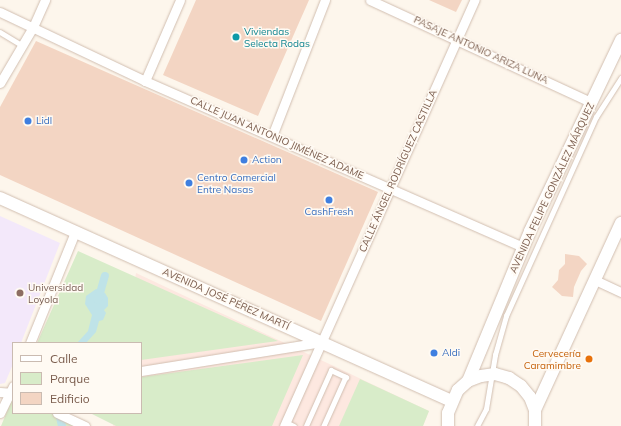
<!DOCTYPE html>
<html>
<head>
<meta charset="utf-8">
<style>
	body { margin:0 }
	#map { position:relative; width:621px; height:426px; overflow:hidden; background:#fdf6ec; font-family:Mulish,sans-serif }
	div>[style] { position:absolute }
	.commercial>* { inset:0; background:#fde8e0 }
	.education>* { inset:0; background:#f3e8fa }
	.green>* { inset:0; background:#d8ecc9 }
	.water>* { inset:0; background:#bfe3e8 }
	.canal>* { height:8px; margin:-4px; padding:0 4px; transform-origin:4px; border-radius:4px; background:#bfe3e8 }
	.building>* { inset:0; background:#f3d5c3 }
	.roads { filter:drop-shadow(0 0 1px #d1beb0) drop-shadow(0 0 1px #d1beb0) }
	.lane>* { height:4.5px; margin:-2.25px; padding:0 2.25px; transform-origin:2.25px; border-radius:2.25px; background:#fff }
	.street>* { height:9px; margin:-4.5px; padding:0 4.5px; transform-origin:4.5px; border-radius:4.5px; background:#fff }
	.secondary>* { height:12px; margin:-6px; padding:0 6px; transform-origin:6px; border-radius:6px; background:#fff }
	.dots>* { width:11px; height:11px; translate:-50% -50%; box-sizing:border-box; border:2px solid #fffaf3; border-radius:50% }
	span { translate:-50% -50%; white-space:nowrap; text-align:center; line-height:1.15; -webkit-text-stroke:3px #fffaf3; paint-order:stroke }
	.culture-label { font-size:10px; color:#0d838f }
	.left { translate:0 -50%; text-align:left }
	.street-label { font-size:10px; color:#7a5c4d }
	.shop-label { font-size:10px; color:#366cbe }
	.education-label { font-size:10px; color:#785e54 }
	.food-label { font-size:10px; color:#c56008 }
	.right { translate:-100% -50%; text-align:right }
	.legend { position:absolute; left:12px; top:342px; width:130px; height:72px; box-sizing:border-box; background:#fffaf3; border:1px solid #cabbb1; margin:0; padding:5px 7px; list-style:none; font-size:12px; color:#7a5c4d }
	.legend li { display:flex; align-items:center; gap:8px; height:20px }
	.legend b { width:20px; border:1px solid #cabbb1 }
</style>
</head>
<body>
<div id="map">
	<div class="commercial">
		<i style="clip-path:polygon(136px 273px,429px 411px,423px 426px,113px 426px,115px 413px,141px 413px,141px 343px,125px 343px)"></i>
	</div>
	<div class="education">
		<i style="clip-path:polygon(0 216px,60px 243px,21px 343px,13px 343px,13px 364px,5px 383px,0 384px)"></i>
	</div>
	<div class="green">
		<i style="clip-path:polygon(78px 251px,278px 341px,141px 360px,141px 343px,37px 343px)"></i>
		<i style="clip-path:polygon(303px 355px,272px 426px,116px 426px,90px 413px,141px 413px,141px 377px)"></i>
		<i style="clip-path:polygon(360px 379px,429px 411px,423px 426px,339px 426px)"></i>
		<i style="clip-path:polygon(13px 397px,13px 413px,59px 413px,83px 426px,1px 426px)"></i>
	</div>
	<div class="water">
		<i style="clip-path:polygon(96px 289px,105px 293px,108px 298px,108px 306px,104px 310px,106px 313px,103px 320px,99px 321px,96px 332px,86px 343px,77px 343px,88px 331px,92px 315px,85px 304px,86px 296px)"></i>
	</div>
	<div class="canal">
		<i style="left:98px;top:300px;width:25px;rotate:-74deg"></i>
		<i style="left:59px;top:413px;width:13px;rotate:77deg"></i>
	</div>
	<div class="building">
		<i style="clip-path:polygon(196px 0,309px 0,258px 116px,163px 75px)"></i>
		<i style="clip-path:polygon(429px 0,462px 0,456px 12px)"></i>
		<i style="clip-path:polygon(36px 41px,378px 192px,321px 321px,0 175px,0 107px)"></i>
		<i style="clip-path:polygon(565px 254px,579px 256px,587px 264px,581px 271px,574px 287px,573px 297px,562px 296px,552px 287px,558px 280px,559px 270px,565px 264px)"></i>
	</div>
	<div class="roads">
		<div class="lane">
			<i style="left:0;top:32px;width:26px;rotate:31deg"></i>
			<i style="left:286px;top:422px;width:9px;rotate:27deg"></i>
			<i style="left:306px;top:426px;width:61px;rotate:-65.9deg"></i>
			<i style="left:331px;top:370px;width:17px;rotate:25deg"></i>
			<i style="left:346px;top:377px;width:54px;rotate:114.2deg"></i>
			<i style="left:477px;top:426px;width:19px;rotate:-62deg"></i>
			<i style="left:486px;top:409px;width:55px;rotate:-80.5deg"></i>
			<i style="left:495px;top:355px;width:41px;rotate:-74.2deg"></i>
			<i style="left:506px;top:316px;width:218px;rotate:-65.7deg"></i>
			<i style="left:596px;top:117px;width:46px;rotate:-57.3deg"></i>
		</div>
		<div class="street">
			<i style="left:370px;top:0;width:243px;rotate:24.8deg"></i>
			<i style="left:0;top:12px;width:161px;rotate:25.4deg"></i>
			<i style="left:145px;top:81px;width:413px;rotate:23.7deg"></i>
			<i style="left:145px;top:81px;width:88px;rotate:-66.6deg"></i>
			<i style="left:0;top:83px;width:65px;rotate:-59.5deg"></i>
			<i style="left:33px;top:27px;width:30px;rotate:-66deg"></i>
			<i style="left:272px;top:136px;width:146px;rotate:-68.7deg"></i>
			<i style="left:595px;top:280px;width:29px;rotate:25deg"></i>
			<i style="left:30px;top:343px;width:120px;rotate:-67.9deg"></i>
			<i style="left:141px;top:371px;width:183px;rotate:-9.1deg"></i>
			<i style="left:0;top:392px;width:13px;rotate:4deg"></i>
			<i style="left:0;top:413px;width:30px;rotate:-64deg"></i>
			<i style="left:57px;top:413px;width:31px;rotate:25deg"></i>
			<i style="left:284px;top:426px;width:467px;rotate:-65.9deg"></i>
		</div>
		<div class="secondary">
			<i style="left:0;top:198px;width:495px;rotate:24.2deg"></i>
			<i style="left:468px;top:381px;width:162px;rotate:-67.5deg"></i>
			<i style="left:530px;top:231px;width:212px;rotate:-64.5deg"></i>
			<i style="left:535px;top:410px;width:206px;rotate:-65.3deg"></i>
			<i style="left:448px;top:426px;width:13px;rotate:-90deg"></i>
			<i style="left:448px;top:413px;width:25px;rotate:-67deg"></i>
			<i style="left:458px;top:390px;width:13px;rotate:-42deg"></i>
			<i style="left:468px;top:381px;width:14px;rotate:-21deg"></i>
			<i style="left:481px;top:376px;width:14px;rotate:-8deg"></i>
			<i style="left:495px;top:374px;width:15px;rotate:16deg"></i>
			<i style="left:509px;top:378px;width:14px;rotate:34deg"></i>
			<i style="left:521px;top:386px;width:14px;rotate:51deg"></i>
			<i style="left:530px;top:397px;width:14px;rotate:69deg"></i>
			<i style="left:535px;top:410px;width:16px;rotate:90deg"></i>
		</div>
	</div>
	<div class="dots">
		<i style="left:236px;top:37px;background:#0f9aa8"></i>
		<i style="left:28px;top:121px;background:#3f7fe0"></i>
		<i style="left:244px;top:160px;background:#3f7fe0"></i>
		<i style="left:189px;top:183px;background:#3f7fe0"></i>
		<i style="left:329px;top:200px;background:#3f7fe0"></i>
		<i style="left:20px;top:293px;background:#8d6e63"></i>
		<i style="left:434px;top:353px;background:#3f7fe0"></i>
		<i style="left:589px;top:359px;background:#e8710a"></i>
	</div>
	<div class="culture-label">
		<span class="left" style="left:244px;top:37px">Viviendas<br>Selecta Rodas</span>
	</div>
	<div class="street-label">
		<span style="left:481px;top:50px;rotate:25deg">PASAJE ANTONIO ARIZA LUNA</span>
		<span style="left:277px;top:138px;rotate:24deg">CALLE JUAN ANTONIO JIMÉNEZ ADAME</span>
		<span style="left:398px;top:171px;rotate:-66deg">CALLE ÁNGEL RODRÍGUEZ CASTILLA</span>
		<span style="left:552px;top:188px;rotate:-65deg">AVENIDA FELIPE GONZÁLEZ MÁRQUEZ</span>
		<span style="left:226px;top:299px;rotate:24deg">AVENIDA JOSÉ PÉREZ MARTÍ</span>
	</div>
	<div class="shop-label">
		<span class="left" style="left:36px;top:121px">Lidl</span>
		<span class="left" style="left:252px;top:160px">Action</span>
		<span class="left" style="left:197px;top:183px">Centro Comercial<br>Entre Nasas</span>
		<span style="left:329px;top:212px">CashFresh</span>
		<span class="left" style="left:442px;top:353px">Aldi</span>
	</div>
	<div class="education-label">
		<span class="left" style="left:28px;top:293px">Universidad<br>Loyola</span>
	</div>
	<div class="food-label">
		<span class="right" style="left:581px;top:359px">Cervecería<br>Caramimbre</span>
	</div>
	<ul class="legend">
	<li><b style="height:5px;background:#fff"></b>Calle</li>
	<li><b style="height:11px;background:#d8ecc9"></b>Parque</li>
	<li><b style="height:11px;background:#f3d5c3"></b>Edificio</li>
	</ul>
</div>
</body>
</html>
